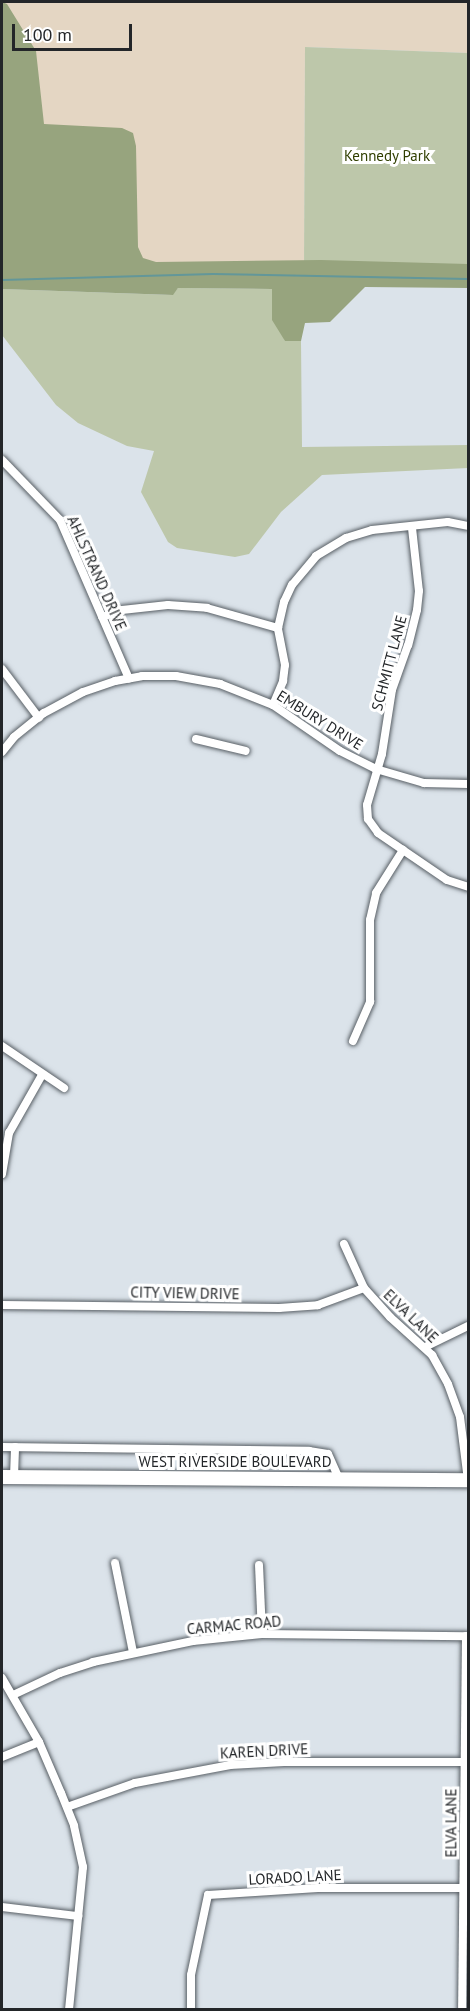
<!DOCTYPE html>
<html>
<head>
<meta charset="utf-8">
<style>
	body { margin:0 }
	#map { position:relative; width:470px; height:2011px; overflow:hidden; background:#dbe3ea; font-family:"PT Sans",sans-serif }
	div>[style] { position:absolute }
	.education>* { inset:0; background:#e4d6c3 }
	.green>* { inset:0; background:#bdc7aa }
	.forest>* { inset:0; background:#97a47e }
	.stream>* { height:2px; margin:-1px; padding:0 1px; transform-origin:1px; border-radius:1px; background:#639799 }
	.roads { filter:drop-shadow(0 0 2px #585f65) drop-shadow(0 0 2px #585f65) }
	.minor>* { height:8px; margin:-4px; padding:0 4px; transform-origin:4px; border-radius:4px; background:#fff }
	.primary>* { height:14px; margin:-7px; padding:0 7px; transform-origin:7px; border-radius:7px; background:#fff }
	span { translate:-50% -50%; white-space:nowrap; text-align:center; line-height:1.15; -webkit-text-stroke:6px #fff; paint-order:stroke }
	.park-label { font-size:15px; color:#303f00 }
	.street-label { font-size:15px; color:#232629 }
	.frame { position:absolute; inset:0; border:3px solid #232629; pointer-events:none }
	.scale { position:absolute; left:12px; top:24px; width:120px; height:27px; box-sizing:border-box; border:3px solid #232629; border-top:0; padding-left:8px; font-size:18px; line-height:21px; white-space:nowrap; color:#232629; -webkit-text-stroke:4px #fff; paint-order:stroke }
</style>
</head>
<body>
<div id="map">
	<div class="education">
		<i style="clip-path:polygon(2px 2px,468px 2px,468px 53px,305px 47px,304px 268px,2px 263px)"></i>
	</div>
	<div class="green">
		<i style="clip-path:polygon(305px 47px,468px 53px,468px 269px,304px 268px)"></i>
		<i style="clip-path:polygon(178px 288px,272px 289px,285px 341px,301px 341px,302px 447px,468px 445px,468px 468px,322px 475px,281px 512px,249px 554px,235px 557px,177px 548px,168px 542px,141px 492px,154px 451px,127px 446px,78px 423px,56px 405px,2px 335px,2px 289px,172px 295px)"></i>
	</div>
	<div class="forest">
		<i style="clip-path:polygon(2px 2px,7px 4px,36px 51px,44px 124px,122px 128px,133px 133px,136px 146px,138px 247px,143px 258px,156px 262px,321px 260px,468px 264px,468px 288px,365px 287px,330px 322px,305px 323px,301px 341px,285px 341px,272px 320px,272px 289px,178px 288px,173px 295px,2px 289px)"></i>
	</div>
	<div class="stream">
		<i style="left:2px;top:280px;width:211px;rotate:-1.6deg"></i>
		<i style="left:213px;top:274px;width:255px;rotate:1.1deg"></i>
	</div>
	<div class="roads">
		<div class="minor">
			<i style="left:2px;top:460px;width:83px;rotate:46deg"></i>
			<i style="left:60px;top:520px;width:173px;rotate:66.5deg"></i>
			<i style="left:412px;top:528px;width:63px;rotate:83.7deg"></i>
			<i style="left:419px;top:591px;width:19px;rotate:96deg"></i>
			<i style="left:417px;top:610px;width:36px;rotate:104deg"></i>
			<i style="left:408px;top:645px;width:48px;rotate:109.6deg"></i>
			<i style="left:392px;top:690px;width:65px;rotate:98.9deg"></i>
			<i style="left:382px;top:754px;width:53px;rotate:106.4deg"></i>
			<i style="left:367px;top:805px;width:14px;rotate:86deg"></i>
			<i style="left:368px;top:819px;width:17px;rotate:54deg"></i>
			<i style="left:378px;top:833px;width:83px;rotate:34.3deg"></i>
			<i style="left:447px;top:880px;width:22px;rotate:18deg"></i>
			<i style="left:102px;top:617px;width:21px;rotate:-19deg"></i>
			<i style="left:122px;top:610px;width:46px;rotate:-6.2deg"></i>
			<i style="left:168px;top:605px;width:39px;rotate:4deg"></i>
			<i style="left:207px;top:608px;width:74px;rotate:15.7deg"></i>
			<i style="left:2px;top:669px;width:61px;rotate:52.9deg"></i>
			<i style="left:273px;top:705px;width:26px;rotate:-67deg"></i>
			<i style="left:283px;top:681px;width:16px;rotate:-83deg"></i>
			<i style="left:285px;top:665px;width:38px;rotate:-101deg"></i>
			<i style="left:278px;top:628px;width:27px;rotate:-77deg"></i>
			<i style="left:284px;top:602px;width:19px;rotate:-65deg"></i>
			<i style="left:292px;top:585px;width:38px;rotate:-50deg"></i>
			<i style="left:316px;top:556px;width:35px;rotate:-31deg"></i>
			<i style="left:346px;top:538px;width:27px;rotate:-17deg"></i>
			<i style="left:372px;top:530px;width:76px;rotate:-6deg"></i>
			<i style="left:448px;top:522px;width:20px;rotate:11deg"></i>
			<i style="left:196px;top:739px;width:51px;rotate:13.5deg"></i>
			<i style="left:2px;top:752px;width:19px;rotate:-51deg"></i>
			<i style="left:14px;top:737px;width:38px;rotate:-39deg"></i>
			<i style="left:44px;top:713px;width:44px;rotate:-28.3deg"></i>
			<i style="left:83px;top:692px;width:34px;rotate:-19deg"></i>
			<i style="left:115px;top:681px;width:27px;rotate:-10deg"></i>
			<i style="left:142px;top:676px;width:34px"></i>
			<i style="left:176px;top:676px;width:45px;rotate:10.3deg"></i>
			<i style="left:220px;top:684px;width:57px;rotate:21.6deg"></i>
			<i style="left:273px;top:705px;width:81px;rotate:34.5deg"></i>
			<i style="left:340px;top:751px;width:40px;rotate:26.6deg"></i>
			<i style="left:376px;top:769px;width:50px;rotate:16.3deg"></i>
			<i style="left:424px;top:783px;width:44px;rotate:1.3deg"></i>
			<i style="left:353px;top:1041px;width:43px;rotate:-66.4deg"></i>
			<i style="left:370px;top:1002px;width:82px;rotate:-90deg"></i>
			<i style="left:370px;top:920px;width:28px;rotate:-77deg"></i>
			<i style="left:376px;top:893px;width:51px;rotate:-57.9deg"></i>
			<i style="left:2px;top:1046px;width:75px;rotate:34.1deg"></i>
			<i style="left:2px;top:1174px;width:42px;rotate:-80.3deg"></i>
			<i style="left:9px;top:1133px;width:67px;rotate:-60.4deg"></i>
			<i style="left:344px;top:1244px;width:48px;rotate:65.6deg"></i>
			<i style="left:364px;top:1288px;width:39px;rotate:48deg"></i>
			<i style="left:390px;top:1317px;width:57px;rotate:42.1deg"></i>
			<i style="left:432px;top:1355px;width:33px;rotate:61deg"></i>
			<i style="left:448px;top:1384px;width:35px;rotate:70deg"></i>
			<i style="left:460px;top:1417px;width:64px;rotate:82.8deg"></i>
			<i style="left:2px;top:1305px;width:277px;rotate:0.6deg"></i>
			<i style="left:279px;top:1308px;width:39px;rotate:-4deg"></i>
			<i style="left:318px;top:1305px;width:49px;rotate:-20.3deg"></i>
			<i style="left:425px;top:1347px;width:48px;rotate:-26deg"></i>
			<i style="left:2px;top:1447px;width:307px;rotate:0.7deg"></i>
			<i style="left:309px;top:1451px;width:19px;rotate:9deg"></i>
			<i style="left:328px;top:1454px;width:27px;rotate:66deg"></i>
			<i style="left:14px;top:1477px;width:30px;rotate:-88deg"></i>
			<i style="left:115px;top:1563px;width:91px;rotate:78.6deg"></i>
			<i style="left:259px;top:1565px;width:69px;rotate:87.5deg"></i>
			<i style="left:2px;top:1678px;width:74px;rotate:60deg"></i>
			<i style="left:39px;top:1742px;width:56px;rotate:66.7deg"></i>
			<i style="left:61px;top:1793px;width:35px;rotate:68deg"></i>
			<i style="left:74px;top:1826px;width:42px;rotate:77.6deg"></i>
			<i style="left:83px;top:1867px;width:144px;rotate:95.6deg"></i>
			<i style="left:13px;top:1695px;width:52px;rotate:-25.1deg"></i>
			<i style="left:60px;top:1673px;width:35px;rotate:-18deg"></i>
			<i style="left:93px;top:1662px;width:102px;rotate:-11.9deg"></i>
			<i style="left:193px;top:1641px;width:69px;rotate:-5.8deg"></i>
			<i style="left:262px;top:1634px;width:204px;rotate:0.6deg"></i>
			<i style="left:466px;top:1636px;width:374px;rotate:90.6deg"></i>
			<i style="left:2px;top:1757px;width:40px;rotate:-22deg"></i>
			<i style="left:67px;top:1807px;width:72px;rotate:-19.4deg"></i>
			<i style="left:135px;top:1783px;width:97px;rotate:-10.7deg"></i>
			<i style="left:230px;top:1765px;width:54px;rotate:-3.2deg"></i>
			<i style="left:284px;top:1762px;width:184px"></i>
			<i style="left:2px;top:1907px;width:77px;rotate:6.8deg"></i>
			<i style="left:191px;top:2010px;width:35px;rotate:-90deg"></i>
			<i style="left:191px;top:1975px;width:82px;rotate:-78deg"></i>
			<i style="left:208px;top:1895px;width:110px;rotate:-3.6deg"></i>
			<i style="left:318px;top:1888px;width:147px"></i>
		</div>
		<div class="primary">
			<i style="left:2px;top:1477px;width:466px;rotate:0.4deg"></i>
		</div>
	</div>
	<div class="park-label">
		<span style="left:387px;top:156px">Kennedy Park</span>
	</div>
	<div class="street-label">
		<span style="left:97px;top:573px;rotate:66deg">AHLSTRAND DRIVE</span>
		<span style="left:389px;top:663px;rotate:-75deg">SCHMITT LANE</span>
		<span style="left:320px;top:720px;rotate:32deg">EMBURY DRIVE</span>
		<span style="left:185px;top:1293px;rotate:1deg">CITY VIEW DRIVE</span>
		<span style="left:411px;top:1316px;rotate:44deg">ELVA LANE</span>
		<span style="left:235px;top:1462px">WEST RIVERSIDE BOULEVARD</span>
		<span style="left:234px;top:1625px;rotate:-5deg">CARMAC ROAD</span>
		<span style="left:264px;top:1751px;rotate:-3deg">KAREN DRIVE</span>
		<span style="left:451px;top:1823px;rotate:-90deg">ELVA LANE</span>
		<span style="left:295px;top:1877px;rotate:-3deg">LORADO LANE</span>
	</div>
	<div class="frame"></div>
	<div class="scale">100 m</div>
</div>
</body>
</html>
